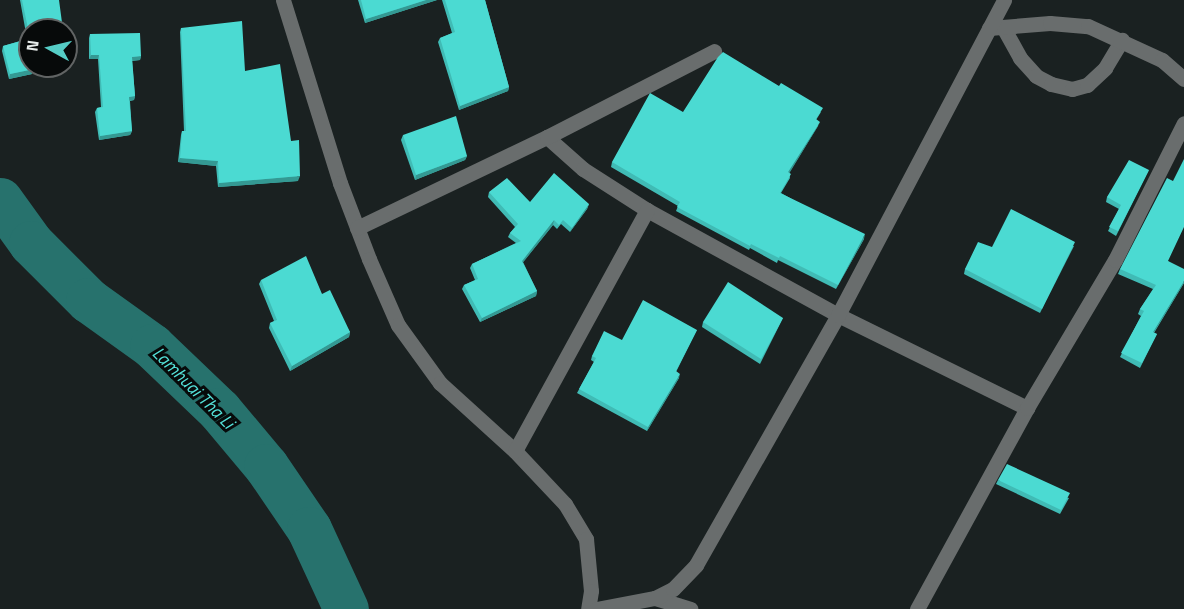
<!DOCTYPE html>
<html>
<head>
<meta charset="utf-8">
<style>
	body { margin:0 }
	#map { position:relative; width:1184px; height:609px; overflow:hidden; background:#1a2121; font-family:"Titillium Web",sans-serif }
	div>[style] { position:absolute }
	.river>* { height:45px; margin:-22.5px; padding:0 22.5px; transform-origin:22.5px; border-radius:22.5px; background:#27726d }
	.minor>* { height:15px; margin:-7.5px; padding:0 7.5px; transform-origin:7.5px; border-radius:7.5px; background:#696d6d }
	.wall>* { inset:0; background:#40bbb5 }
	.shaded-wall>* { inset:0; background:#349993 }
	.building>* { inset:0; background:#4bdad2 }
	span { translate:-50% -50%; white-space:nowrap; text-align:center; line-height:1.15; -webkit-text-stroke:6px #070a0a; paint-order:stroke }
	.water-label { font-size:18px; color:#54e1d9; font-style:italic }
	.north { position:absolute; left:18px; top:18px; width:60px; height:60px; box-sizing:border-box; background:#070a0a; border:2px solid #616464; border-radius:50%; rotate:278deg; font-size:16px; font-weight:700; line-height:24px; text-align:center; color:#e7eceb }
	.north::after { content:''; display:block; margin:auto; width:21px; height:27px; background:#55cdc6; clip-path:polygon(50% 0,100% 100%,50% 72%,0 100%) }
</style>
</head>
<body>
<div id="map">
	<div class="river">
		<i style="left:0;top:200px;width:53px;rotate:54.2deg"></i>
		<i style="left:31px;top:243px;width:81px;rotate:45deg"></i>
		<i style="left:88px;top:300px;width:79px;rotate:35.7deg"></i>
		<i style="left:152px;top:346px;width:93px;rotate:43.7deg"></i>
		<i style="left:219px;top:410px;width:73px;rotate:50deg"></i>
		<i style="left:266px;top:466px;width:76px;rotate:55.7deg"></i>
		<i style="left:309px;top:529px;width:88px;rotate:65.2deg"></i>
	</div>
	<div class="minor">
		<i style="left:283px;top:0;width:192px;rotate:72.7deg"></i>
		<i style="left:340px;top:183px;width:81px;rotate:69.1deg"></i>
		<i style="left:369px;top:259px;width:72px;rotate:66.3deg"></i>
		<i style="left:398px;top:325px;width:72px;rotate:54.1deg"></i>
		<i style="left:440px;top:383px;width:101px;rotate:42.2deg"></i>
		<i style="left:515px;top:451px;width:73px;rotate:46.7deg"></i>
		<i style="left:565px;top:504px;width:41px;rotate:59deg"></i>
		<i style="left:586px;top:539px;width:52px;rotate:84.5deg"></i>
		<i style="left:591px;top:591px;width:18px;rotate:99deg"></i>
		<i style="left:1003px;top:27px;width:35px;rotate:61deg"></i>
		<i style="left:1020px;top:58px;width:24px;rotate:48deg"></i>
		<i style="left:1036px;top:76px;width:17px;rotate:28deg"></i>
		<i style="left:1051px;top:84px;width:22px;rotate:13deg"></i>
		<i style="left:1072px;top:89px;width:16px;rotate:-15deg"></i>
		<i style="left:1087px;top:85px;width:25px;rotate:-43deg"></i>
		<i style="left:1105px;top:68px;width:33px;rotate:-59deg"></i>
		<i style="left:989px;top:28px;width:61px;rotate:-4.7deg"></i>
		<i style="left:1050px;top:23px;width:38px;rotate:5deg"></i>
		<i style="left:1088px;top:26px;width:81px;rotate:24.7deg"></i>
		<i style="left:1162px;top:60px;width:29px;rotate:41deg"></i>
		<i style="left:547px;top:137px;width:48px;rotate:41.6deg"></i>
		<i style="left:583px;top:169px;width:76px;rotate:32.6deg"></i>
		<i style="left:647px;top:210px;width:218px;rotate:28.8deg"></i>
		<i style="left:838px;top:315px;width:211px;rotate:26.2deg"></i>
		<i style="left:357px;top:228px;width:211px;rotate:-25.6deg"></i>
		<i style="left:547px;top:137px;width:188px;rotate:-27.2deg"></i>
		<i style="left:515px;top:451px;width:275px;rotate:-61.3deg"></i>
		<i style="left:655px;top:598px;width:37px;rotate:17deg"></i>
		<i style="left:596px;top:609px;width:60px;rotate:-10.6deg"></i>
		<i style="left:655px;top:598px;width:20px;rotate:-27deg"></i>
		<i style="left:673px;top:589px;width:33px;rotate:-46deg"></i>
		<i style="left:696px;top:565px;width:288px;rotate:-60.4deg"></i>
		<i style="left:838px;top:315px;width:356px;rotate:-62.2deg"></i>
		<i style="left:917px;top:609px;width:229px;rotate:-61.3deg"></i>
		<i style="left:1027px;top:408px;width:172px;rotate:-59.3deg"></i>
		<i style="left:1115px;top:260px;width:153px;rotate:-63.3deg"></i>
	</div>
	<div class="wall">
		<i style="clip-path:polygon(20px 0,59px 0,30px 42px,29px 42px,32px 74px,9px 79px,2px 51px,3px 46px,27px 39px)"></i>
		<i style="clip-path:polygon(358px 0,437px 0,365px 23px)"></i>
		<i style="clip-path:polygon(442px 0,485px 0,509px 87px,508px 91px,459px 110px,438px 42px,440px 38px,452px 33px)"></i>
		<i style="clip-path:polygon(181px 28px,245px 71px,291px 141px,298px 181px,218px 187px,216px 166px,178px 162px,181px 135px,182px 131px,184px 131px,180px 32px)"></i>
		<i style="clip-path:polygon(90px 34px,141px 56px,140px 60px,132px 61px,135px 96px,134px 100px,130px 101px,132px 131px,130px 135px,99px 140px,95px 112px,97px 108px,101px 107px,98px 59px,89px 59px,89px 38px)"></i>
		<i style="clip-path:polygon(821px 112px,816px 120px,818px 126px,789px 173px,790px 178px,781px 193px,864px 239px,836px 289px,778px 260px,777px 263px,750px 248px,749px 250px,676px 211px,678px 206px,611px 167px,612px 162px)"></i>
		<i style="clip-path:polygon(403px 135px,467px 156px,465px 160px,415px 180px,401px 140px)"></i>
		<i style="clip-path:polygon(1149px 170px,1116px 236px,1108px 231px,1119px 209px,1106px 202px,1107px 197px)"></i>
		<i style="clip-path:polygon(489px 192px,530px 202px,589px 204px,587px 209px,570px 232px,561px 224px,557px 229px,553px 225px,523px 262px,537px 291px,536px 296px,480px 322px,462px 289px,464px 285px,475px 280px,470px 268px,472px 264px,516px 243px,508px 237px,510px 233px,515px 227px,488px 197px)"></i>
		<i style="clip-path:polygon(1074px 246px,1040px 313px,964px 274px,965px 269px,992px 247px)"></i>
		<i style="clip-path:polygon(1168px 261px,1184px 283px,1154px 333px,1157px 334px,1140px 368px,1120px 357px,1141px 316px,1138px 314px,1140px 309px,1153px 289px,1118px 274px,1120px 269px)"></i>
		<i style="clip-path:polygon(261px 280px,322px 294px,350px 332px,349px 337px,290px 371px,269px 328px,270px 323px,274px 321px,259px 284px)"></i>
		<i style="clip-path:polygon(783px 318px,760px 364px,702px 327px,703px 322px)"></i>
		<i style="clip-path:polygon(697px 330px,676px 372px,679px 378px,647px 431px,577px 393px,594px 362px,591px 360px,592px 356px,622px 340px)"></i>
		<i style="clip-path:polygon(998px 480px,1069px 498px,1060px 514px,996px 484px)"></i>
	</div>
	<div class="shaded-wall">
		<i style="clip-path:polygon(426px 0,437px 0,365px 23px,366px 19px)"></i>
		<i style="clip-path:polygon(91px 55px,99px 55px,98px 59px,89px 59px)"></i>
		<i style="clip-path:polygon(141px 56px,140px 60px,130px 61px,132px 57px)"></i>
		<i style="clip-path:polygon(34px 69px,32px 74px,9px 79px,10px 74px)"></i>
		<i style="clip-path:polygon(509px 87px,508px 91px,459px 110px,460px 106px)"></i>
		<i style="clip-path:polygon(135px 96px,134px 100px,128px 101px,129px 97px)"></i>
		<i style="clip-path:polygon(820px 122px,818px 126px,787px 177px,788px 172px)"></i>
		<i style="clip-path:polygon(132px 131px,130px 135px,99px 140px,100px 136px)"></i>
		<i style="clip-path:polygon(467px 156px,465px 160px,415px 180px,416px 175px)"></i>
		<i style="clip-path:polygon(180px 158px,218px 161px,216px 166px,178px 162px)"></i>
		<i style="clip-path:polygon(300px 176px,298px 181px,218px 187px,219px 183px)"></i>
		<i style="clip-path:polygon(589px 204px,587px 209px,570px 232px,572px 228px)"></i>
		<i style="clip-path:polygon(554px 220px,553px 225px,521px 265px,522px 261px)"></i>
		<i style="clip-path:polygon(865px 234px,864px 239px,836px 289px,838px 285px)"></i>
		<i style="clip-path:polygon(1184px 281px,1184px 283px,1151px 337px,1153px 332px)"></i>
		<i style="clip-path:polygon(537px 291px,536px 296px,480px 322px,482px 318px)"></i>
		<i style="clip-path:polygon(350px 332px,349px 337px,290px 371px,292px 366px)"></i>
		<i style="clip-path:polygon(680px 374px,679px 378px,647px 431px,648px 427px)"></i>
	</div>
	<div class="building">
		<i style="clip-path:polygon(22px 0,59px 0,63px 30px,30px 30px,30px 38px)"></i>
		<i style="clip-path:polygon(361px 0,426px 0,366px 19px)"></i>
		<i style="clip-path:polygon(445px 0,485px 0,509px 87px,460px 106px,440px 38px,455px 32px)"></i>
		<i style="clip-path:polygon(242px 21px,245px 71px,280px 64px,291px 141px,299px 140px,300px 176px,219px 183px,218px 161px,180px 158px,182px 131px,186px 131px,181px 28px)"></i>
		<i style="clip-path:polygon(140px 33px,141px 56px,132px 57px,135px 96px,129px 97px,132px 131px,100px 136px,97px 108px,103px 107px,99px 55px,91px 55px,90px 34px)"></i>
		<i style="clip-path:polygon(28px 39px,30px 48px,30px 66px,33px 66px,34px 69px,10px 74px,3px 46px)"></i>
		<i style="clip-path:polygon(723px 52px,779px 86px,781px 83px,823px 108px,816px 119px,820px 122px,788px 172px,791px 174px,780px 193px,865px 234px,838px 285px,780px 256px,779px 258px,751px 244px,750px 246px,677px 207px,680px 202px,612px 162px,650px 93px,683px 112px,718px 57px)"></i>
		<i style="clip-path:polygon(456px 116px,467px 156px,416px 175px,403px 135px)"></i>
		<i style="clip-path:polygon(1184px 159px,1184px 227px,1168px 261px,1184px 269px,1184px 281px,1153px 332px,1157px 334px,1142px 363px,1121px 353px,1144px 311px,1140px 309px,1156px 285px,1120px 269px,1167px 178px,1173px 181px)"></i>
		<i style="clip-path:polygon(1129px 160px,1149px 170px,1118px 231px,1109px 227px,1121px 205px,1107px 197px)"></i>
		<i style="clip-path:polygon(554px 173px,589px 204px,572px 228px,563px 220px,559px 225px,554px 220px,522px 261px,537px 291px,482px 318px,464px 285px,478px 279px,472px 264px,521px 241px,510px 233px,518px 224px,489px 192px,507px 178px,530px 202px)"></i>
		<i style="clip-path:polygon(1011px 209px,1075px 242px,1042px 309px,965px 269px,978px 242px,992px 247px)"></i>
		<i style="clip-path:polygon(306px 256px,322px 294px,330px 290px,350px 332px,292px 366px,270px 323px,277px 320px,261px 280px)"></i>
		<i style="clip-path:polygon(728px 282px,783px 318px,761px 359px,703px 322px)"></i>
		<i style="clip-path:polygon(643px 300px,697px 330px,676px 371px,680px 374px,648px 427px,579px 389px,596px 358px,592px 356px,604px 331px,622px 340px)"></i>
		<i style="clip-path:polygon(1007px 464px,1070px 493px,1061px 510px,998px 480px)"></i>
	</div>
	<div class="water-label">
		<span style="left:193px;top:388px;rotate:45deg">Lamhuai Tha Li</span>
	</div>
	<div class="north">N</div>
</div>
</body>
</html>
